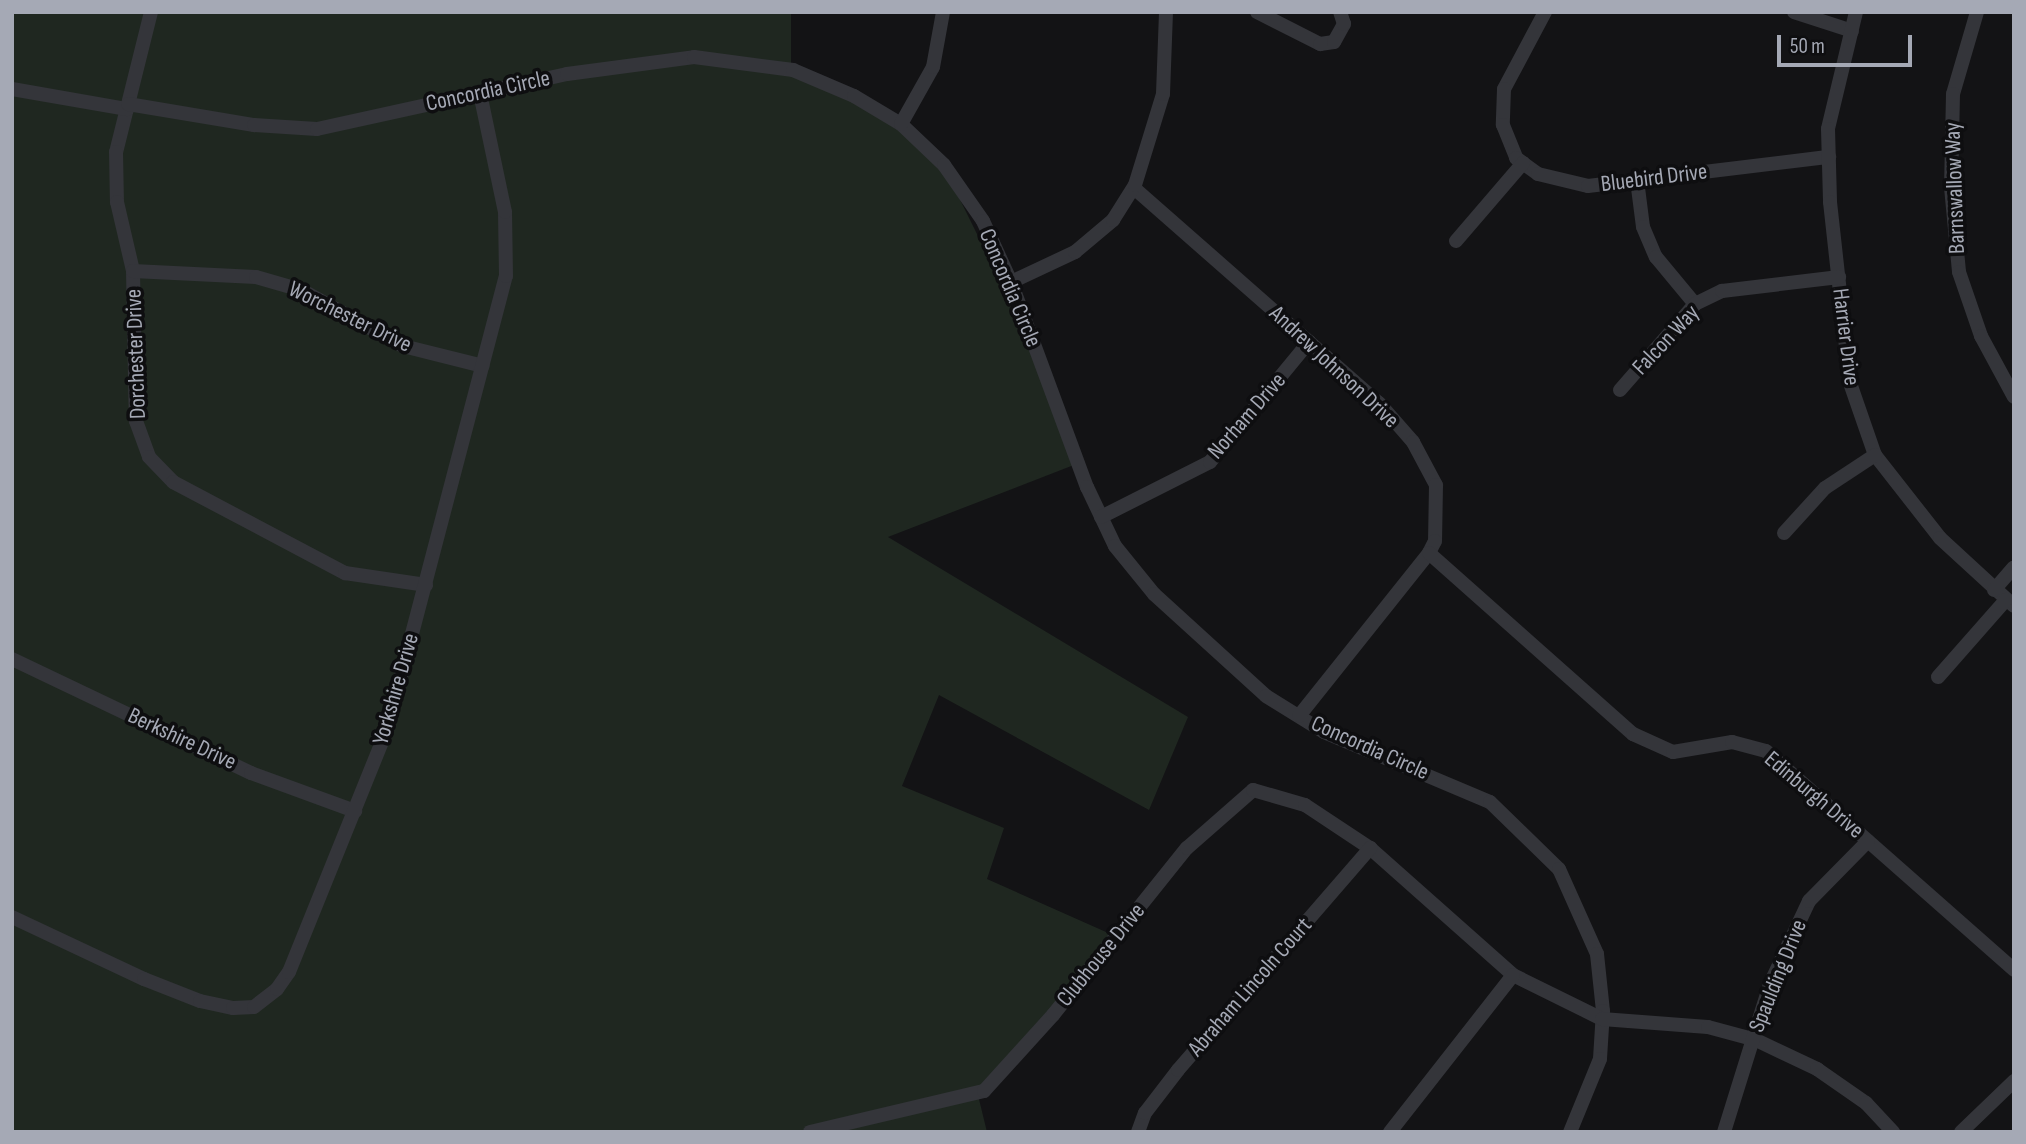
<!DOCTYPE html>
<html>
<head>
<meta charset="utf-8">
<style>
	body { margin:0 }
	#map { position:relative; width:2026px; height:1144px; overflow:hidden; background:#131315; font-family:"Sofia Sans Condensed",sans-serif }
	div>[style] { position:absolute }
	.green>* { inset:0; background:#1f2720 }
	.street>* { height:14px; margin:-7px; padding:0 7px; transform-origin:7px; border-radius:7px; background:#34353a }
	span { translate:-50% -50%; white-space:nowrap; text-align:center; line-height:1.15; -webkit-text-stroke:7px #0e0e10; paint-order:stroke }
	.street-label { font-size:23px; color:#a5a9b5 }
	.frame { position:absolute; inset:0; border:14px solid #a5a9b5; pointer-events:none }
	.scale { position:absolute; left:1777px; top:35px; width:135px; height:32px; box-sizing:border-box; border:4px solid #a5a9b5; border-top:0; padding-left:9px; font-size:21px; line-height:24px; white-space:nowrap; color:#a5a9b5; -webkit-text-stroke:5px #0e0e10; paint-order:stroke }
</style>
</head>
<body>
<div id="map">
	<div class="green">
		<i style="clip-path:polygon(12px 12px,791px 12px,791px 65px,936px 151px,1056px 394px,1079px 463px,888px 537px,1188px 717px,1149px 810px,939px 695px,902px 786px,1004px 828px,987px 879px,1115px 936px,977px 1091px,987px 1132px,12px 1132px)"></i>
	</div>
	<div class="street">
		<i style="left:151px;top:12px;width:144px;rotate:104deg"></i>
		<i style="left:116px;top:152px;width:50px;rotate:88.9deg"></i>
		<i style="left:117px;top:202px;width:71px;rotate:76.9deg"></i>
		<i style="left:133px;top:271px;width:150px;rotate:88.9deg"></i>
		<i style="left:136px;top:421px;width:38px;rotate:70deg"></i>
		<i style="left:149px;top:457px;width:35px;rotate:46deg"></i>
		<i style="left:173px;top:482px;width:195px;rotate:27.9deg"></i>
		<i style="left:345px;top:573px;width:82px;rotate:8.4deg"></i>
		<i style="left:1257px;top:12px;width:71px;rotate:26.9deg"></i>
		<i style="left:1320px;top:44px;width:14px;rotate:-8deg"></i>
		<i style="left:1334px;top:42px;width:21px;rotate:-61deg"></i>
		<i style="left:1344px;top:24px;width:13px;rotate:-108deg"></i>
		<i style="left:1545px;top:12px;width:87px;rotate:118deg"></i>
		<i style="left:1504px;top:89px;width:36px;rotate:92deg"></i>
		<i style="left:1503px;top:125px;width:35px;rotate:68deg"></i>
		<i style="left:1516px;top:158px;width:27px;rotate:36deg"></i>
		<i style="left:1538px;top:174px;width:51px;rotate:13.5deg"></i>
		<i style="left:1588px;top:186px;width:243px;rotate:-6.9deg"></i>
		<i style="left:1794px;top:12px;width:61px;rotate:18.1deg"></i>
		<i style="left:1856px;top:12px;width:120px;rotate:103.5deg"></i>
		<i style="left:1828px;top:129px;width:73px;rotate:88.4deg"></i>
		<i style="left:1830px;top:202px;width:182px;rotate:83.7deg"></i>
		<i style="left:1850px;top:383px;width:76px;rotate:70.9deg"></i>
		<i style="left:1875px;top:455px;width:105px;rotate:51.9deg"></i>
		<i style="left:1940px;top:538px;width:100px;rotate:42.6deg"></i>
		<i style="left:1977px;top:12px;width:85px;rotate:106.3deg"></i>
		<i style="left:1953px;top:94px;width:93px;rotate:91.2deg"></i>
		<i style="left:1951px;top:187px;width:85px;rotate:84.6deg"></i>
		<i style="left:1959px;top:272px;width:68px;rotate:71deg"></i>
		<i style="left:1981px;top:336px;width:69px;rotate:61.6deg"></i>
		<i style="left:12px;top:89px;width:117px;rotate:9.9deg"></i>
		<i style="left:128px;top:104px;width:128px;rotate:9.5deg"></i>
		<i style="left:254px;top:125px;width:63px;rotate:3.6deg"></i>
		<i style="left:317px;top:129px;width:256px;rotate:-12.4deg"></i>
		<i style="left:567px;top:74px;width:128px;rotate:-7.6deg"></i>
		<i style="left:694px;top:57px;width:100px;rotate:7.5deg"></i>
		<i style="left:793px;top:70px;width:66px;rotate:23.1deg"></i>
		<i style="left:854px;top:96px;width:55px;rotate:30.8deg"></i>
		<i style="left:901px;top:124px;width:59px;rotate:43.6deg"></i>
		<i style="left:944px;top:165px;width:68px;rotate:55.1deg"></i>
		<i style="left:983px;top:221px;width:67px;rotate:65.3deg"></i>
		<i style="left:1011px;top:282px;width:219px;rotate:69.7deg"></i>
		<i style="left:1087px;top:487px;width:65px;rotate:64.6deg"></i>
		<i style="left:1115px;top:546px;width:62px;rotate:50.9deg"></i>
		<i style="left:1154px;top:594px;width:151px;rotate:42.3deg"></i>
		<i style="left:1266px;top:696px;width:68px;rotate:31.8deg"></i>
		<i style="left:1324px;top:732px;width:180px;rotate:22.9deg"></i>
		<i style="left:1490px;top:802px;width:96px;rotate:44.2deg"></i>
		<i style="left:1559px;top:869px;width:93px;rotate:65.9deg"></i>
		<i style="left:1597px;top:954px;width:57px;rotate:84deg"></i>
		<i style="left:1603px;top:1011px;width:48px;rotate:93.6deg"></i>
		<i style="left:1600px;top:1059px;width:79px;rotate:112.3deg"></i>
		<i style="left:901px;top:124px;width:65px;rotate:-60.7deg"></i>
		<i style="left:933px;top:67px;width:56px;rotate:-79.7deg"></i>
		<i style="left:1637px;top:180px;width:47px;rotate:82.7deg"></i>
		<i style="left:1643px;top:227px;width:33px;rotate:67deg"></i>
		<i style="left:1656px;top:257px;width:61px;rotate:50.3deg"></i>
		<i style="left:1134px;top:188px;width:326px;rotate:41.3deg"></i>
		<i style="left:1379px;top:403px;width:52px;rotate:48.9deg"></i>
		<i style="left:1413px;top:442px;width:49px;rotate:61.9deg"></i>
		<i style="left:1436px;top:485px;width:56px;rotate:91deg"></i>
		<i style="left:1435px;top:541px;width:13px;rotate:117deg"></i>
		<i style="left:1429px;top:553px;width:208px;rotate:128.6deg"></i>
		<i style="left:1456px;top:241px;width:103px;rotate:-49.3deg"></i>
		<i style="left:133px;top:271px;width:123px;rotate:2.8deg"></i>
		<i style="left:256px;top:277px;width:47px;rotate:16.1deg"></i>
		<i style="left:301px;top:290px;width:116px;rotate:28.8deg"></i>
		<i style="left:403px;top:346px;width:82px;rotate:14deg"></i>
		<i style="left:1011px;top:282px;width:71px;rotate:-25.1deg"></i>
		<i style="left:1075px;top:252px;width:50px;rotate:-40.1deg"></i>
		<i style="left:1113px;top:220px;width:41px;rotate:-57.8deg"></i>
		<i style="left:1135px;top:185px;width:95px;rotate:-72.9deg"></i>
		<i style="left:1163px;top:94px;width:82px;rotate:-87.9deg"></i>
		<i style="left:1620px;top:390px;width:114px;rotate:-48.9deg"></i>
		<i style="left:1695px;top:304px;width:30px;rotate:-26deg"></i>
		<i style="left:1722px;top:291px;width:118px;rotate:-6.8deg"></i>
		<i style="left:1101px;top:517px;width:122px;rotate:-26.8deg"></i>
		<i style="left:1210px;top:462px;width:156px;rotate:-50.5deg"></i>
		<i style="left:1784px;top:533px;width:61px;rotate:-47.7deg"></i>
		<i style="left:1825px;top:488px;width:60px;rotate:-33.4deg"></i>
		<i style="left:1429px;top:553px;width:273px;rotate:41.6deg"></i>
		<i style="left:1633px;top:734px;width:44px;rotate:24.2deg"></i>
		<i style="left:1673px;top:752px;width:60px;rotate:-9.6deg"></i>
		<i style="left:1732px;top:742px;width:35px;rotate:15deg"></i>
		<i style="left:1766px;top:751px;width:331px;rotate:41.4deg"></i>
		<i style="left:1994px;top:590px;width:30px;rotate:-49deg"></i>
		<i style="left:12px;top:659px;width:265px;rotate:25.5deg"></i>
		<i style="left:251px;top:773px;width:111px;rotate:20.1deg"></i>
		<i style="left:1938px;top:677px;width:103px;rotate:-48.6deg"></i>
		<i style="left:12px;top:917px;width:146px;rotate:25.2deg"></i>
		<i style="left:144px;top:979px;width:60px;rotate:21.4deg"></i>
		<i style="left:200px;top:1001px;width:34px;rotate:12deg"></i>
		<i style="left:233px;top:1008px;width:21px;rotate:-3deg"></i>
		<i style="left:254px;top:1007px;width:29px;rotate:-38deg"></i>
		<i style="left:277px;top:989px;width:21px;rotate:-55deg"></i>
		<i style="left:289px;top:972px;width:262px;rotate:-68deg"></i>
		<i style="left:387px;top:729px;width:468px;rotate:-75.3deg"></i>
		<i style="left:506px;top:276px;width:64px;rotate:-90.9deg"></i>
		<i style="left:505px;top:212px;width:122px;rotate:-101.9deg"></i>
		<i style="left:810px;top:1132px;width:179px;rotate:-13.3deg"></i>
		<i style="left:984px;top:1091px;width:103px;rotate:-47.8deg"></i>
		<i style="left:1053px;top:1015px;width:214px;rotate:-51.3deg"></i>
		<i style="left:1187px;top:848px;width:88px;rotate:-41.3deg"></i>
		<i style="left:1253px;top:790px;width:54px;rotate:16.1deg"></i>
		<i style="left:1305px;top:805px;width:78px;rotate:33.5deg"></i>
		<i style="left:1370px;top:848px;width:191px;rotate:41.6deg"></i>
		<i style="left:1513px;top:975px;width:99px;rotate:26.3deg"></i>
		<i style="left:1602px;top:1019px;width:106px;rotate:4.3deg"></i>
		<i style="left:1708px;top:1027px;width:50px;rotate:15.2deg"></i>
		<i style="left:1756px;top:1040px;width:68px;rotate:25.4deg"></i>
		<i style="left:1817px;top:1069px;width:60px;rotate:34.8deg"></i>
		<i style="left:1866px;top:1103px;width:40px;rotate:47deg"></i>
		<i style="left:1138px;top:1132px;width:20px;rotate:-70deg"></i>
		<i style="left:1145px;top:1113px;width:54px;rotate:-52.5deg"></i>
		<i style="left:1178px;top:1070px;width:294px;rotate:-49.1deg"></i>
		<i style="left:1390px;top:1132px;width:199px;rotate:-51.9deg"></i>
		<i style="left:1724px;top:1132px;width:155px;rotate:-72.7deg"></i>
		<i style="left:1770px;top:984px;width:92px;rotate:-64.8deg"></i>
		<i style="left:1809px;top:901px;width:84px;rotate:-45.5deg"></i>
		<i style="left:1961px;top:1132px;width:74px;rotate:-43.9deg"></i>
	</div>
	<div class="street-label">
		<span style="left:488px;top:91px;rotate:-12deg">Concordia Circle</span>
		<span style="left:1654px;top:178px;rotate:-7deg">Bluebird Drive</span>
		<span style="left:1955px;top:188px;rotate:-92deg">Barnswallow Way</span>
		<span style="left:1010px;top:288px;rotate:67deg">Concordia Circle</span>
		<span style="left:350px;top:317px;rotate:26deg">Worchester Drive</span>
		<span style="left:1846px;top:337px;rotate:83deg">Harrier Drive</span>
		<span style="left:1666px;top:340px;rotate:-47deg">Falcon Way</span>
		<span style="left:136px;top:354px;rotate:-92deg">Dorchester Drive</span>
		<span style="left:1334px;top:367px;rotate:43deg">Andrew Johnson Drive</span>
		<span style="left:1247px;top:416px;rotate:-49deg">Norham Drive</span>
		<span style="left:396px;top:689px;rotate:-74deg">Yorkshire Drive</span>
		<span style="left:182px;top:739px;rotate:25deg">Berkshire Drive</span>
		<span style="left:1370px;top:748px;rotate:24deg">Concordia Circle</span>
		<span style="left:1814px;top:795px;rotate:40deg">Edinburgh Drive</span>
		<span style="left:1101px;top:955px;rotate:-51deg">Clubhouse Drive</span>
		<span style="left:1778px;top:976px;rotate:-68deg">Spaulding Drive</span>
		<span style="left:1250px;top:987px;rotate:-49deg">Abraham Lincoln Court</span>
	</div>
	<div class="frame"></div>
	<div class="scale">50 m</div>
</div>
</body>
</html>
